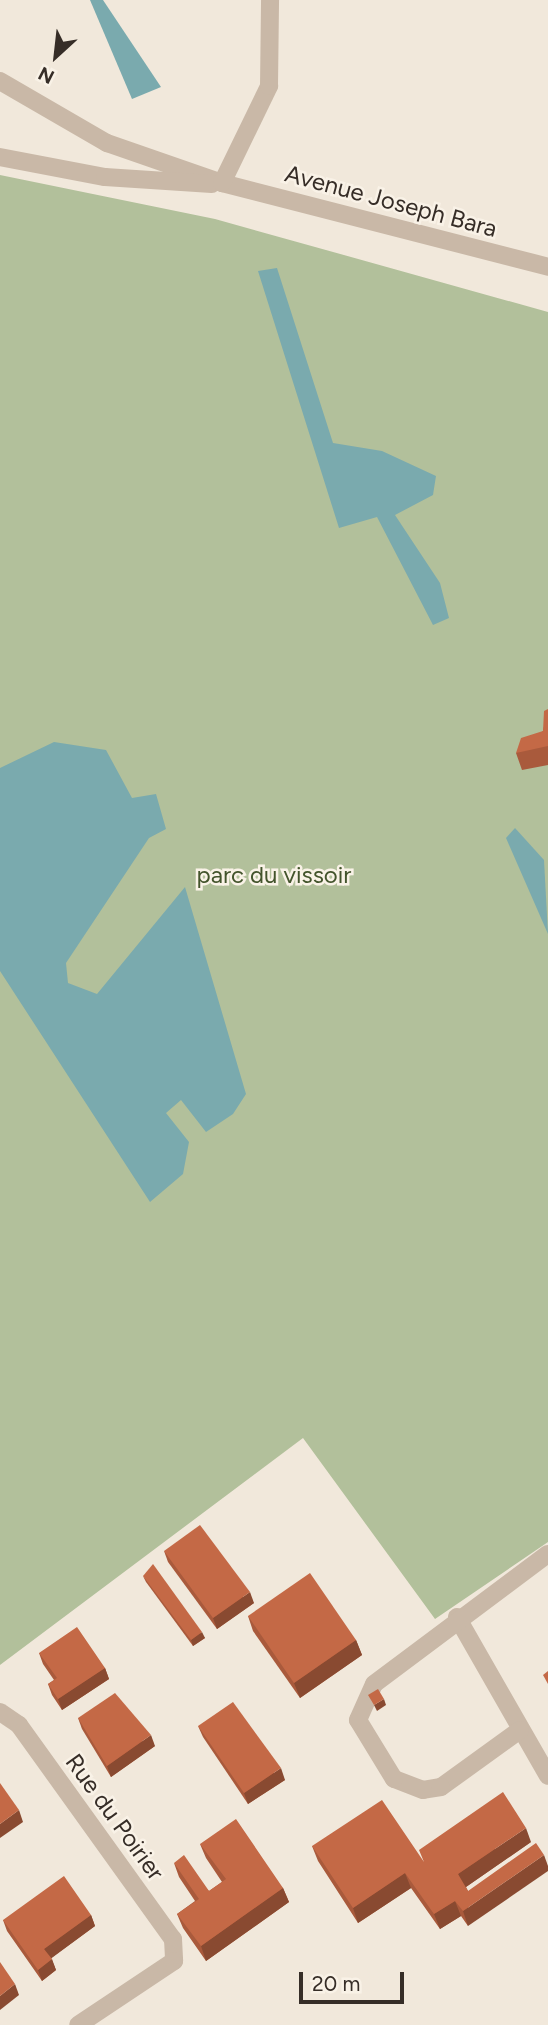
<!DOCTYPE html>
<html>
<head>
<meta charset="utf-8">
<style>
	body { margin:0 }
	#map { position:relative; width:548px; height:2025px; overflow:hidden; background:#f1e8db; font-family:Figtree,sans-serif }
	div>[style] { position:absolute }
	.green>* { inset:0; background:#b2c09b }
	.water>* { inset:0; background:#7aaaae }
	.minor>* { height:18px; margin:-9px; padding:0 9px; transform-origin:9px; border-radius:9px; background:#c9b8a7 }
	.wall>* { inset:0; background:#a95a3c }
	.shaded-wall>* { inset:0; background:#894a31 }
	.building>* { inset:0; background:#c46946 }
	span { translate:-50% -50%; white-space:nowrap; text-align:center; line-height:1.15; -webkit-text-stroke:5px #f9f2e7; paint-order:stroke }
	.street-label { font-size:24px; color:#362d27 }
	.park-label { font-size:24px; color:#43542c }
	.north { position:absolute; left:21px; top:21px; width:70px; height:70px; -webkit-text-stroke:5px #f9f2e7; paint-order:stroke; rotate:207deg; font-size:19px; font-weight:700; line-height:28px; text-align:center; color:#362d27 }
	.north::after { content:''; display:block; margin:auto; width:24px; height:32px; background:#362d27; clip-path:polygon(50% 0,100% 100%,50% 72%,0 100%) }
	.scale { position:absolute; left:299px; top:1972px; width:105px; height:32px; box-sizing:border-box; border:4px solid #362d27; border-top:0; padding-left:9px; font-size:21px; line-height:24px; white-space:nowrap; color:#362d27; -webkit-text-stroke:5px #f9f2e7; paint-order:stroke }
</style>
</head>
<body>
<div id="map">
	<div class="green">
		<i style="clip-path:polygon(0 175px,215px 219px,548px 312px,548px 1542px,435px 1619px,303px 1438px,0 1665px)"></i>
	</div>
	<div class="water">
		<i style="clip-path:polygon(90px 0,103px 0,161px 87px,132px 99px)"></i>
		<i style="clip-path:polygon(277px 268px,333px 443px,382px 451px,436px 476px,433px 495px,395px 515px,440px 583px,449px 618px,433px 625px,377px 517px,339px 528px,258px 271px)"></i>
		<i style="clip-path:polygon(54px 742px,106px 750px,132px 798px,156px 794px,166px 829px,149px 838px,66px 963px,68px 983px,97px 994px,185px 887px,246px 1094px,233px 1114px,206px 1132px,181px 1100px,166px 1113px,189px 1142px,183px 1174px,150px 1202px,0 971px,0 768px)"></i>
		<i style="clip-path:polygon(515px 828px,544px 860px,548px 934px,506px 838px)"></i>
	</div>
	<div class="minor">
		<i style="left:0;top:81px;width:124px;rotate:30.1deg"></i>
		<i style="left:107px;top:143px;width:122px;rotate:19.2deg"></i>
		<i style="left:222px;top:183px;width:337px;rotate:14.4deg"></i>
		<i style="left:0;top:157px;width:107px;rotate:10.8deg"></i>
		<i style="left:105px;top:177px;width:107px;rotate:3.7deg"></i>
		<i style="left:222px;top:183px;width:108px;rotate:-64.1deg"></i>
		<i style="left:269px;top:86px;width:86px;rotate:-89.3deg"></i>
		<i style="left:457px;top:1617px;width:183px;rotate:60.2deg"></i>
		<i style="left:0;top:1712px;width:23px;rotate:34deg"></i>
		<i style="left:19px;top:1725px;width:264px;rotate:54.3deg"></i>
		<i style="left:173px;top:1939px;width:22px;rotate:87deg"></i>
		<i style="left:174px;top:1961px;width:115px;rotate:146.3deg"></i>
		<i style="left:520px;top:1730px;width:97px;rotate:144.2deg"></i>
		<i style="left:441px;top:1787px;width:18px;rotate:171deg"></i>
		<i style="left:423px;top:1790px;width:31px;rotate:-159deg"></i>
		<i style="left:394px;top:1779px;width:69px;rotate:-121.4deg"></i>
		<i style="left:358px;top:1720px;width:39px;rotate:-66deg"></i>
		<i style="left:374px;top:1684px;width:217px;rotate:-36.8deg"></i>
	</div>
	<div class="wall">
		<i style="clip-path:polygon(548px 709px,548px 765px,522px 770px,516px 753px,543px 731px)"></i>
		<i style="clip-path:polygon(164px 1551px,254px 1603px,217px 1629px,168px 1562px)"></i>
		<i style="clip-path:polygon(143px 1576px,205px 1638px,193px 1646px,146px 1582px)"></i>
		<i style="clip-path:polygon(248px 1616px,356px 1640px,362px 1655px,300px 1698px,253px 1631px)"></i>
		<i style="clip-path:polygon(39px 1653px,105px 1668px,109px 1679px,62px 1710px,52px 1695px,48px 1684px,54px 1680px,43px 1664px)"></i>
		<i style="clip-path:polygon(78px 1718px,155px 1746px,111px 1777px,82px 1729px)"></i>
		<i style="clip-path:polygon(198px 1726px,285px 1780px,248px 1804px,203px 1737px)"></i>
		<i style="clip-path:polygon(531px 1842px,466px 1887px,468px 1891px,468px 1926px,461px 1916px,440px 1929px,411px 1888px,358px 1923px,318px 1861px,312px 1846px,424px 1862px)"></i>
		<i style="clip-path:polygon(200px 1844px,283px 1888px,289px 1902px,206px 1961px,183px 1928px,177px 1914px,195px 1901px,179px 1877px,174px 1863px,209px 1891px,222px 1882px,206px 1858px)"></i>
		<i style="clip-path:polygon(91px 1915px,95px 1926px,51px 1958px,56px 1970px,42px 1981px,7px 1931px,3px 1920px)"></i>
	</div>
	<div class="shaded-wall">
		<i style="clip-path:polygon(250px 1592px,254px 1603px,217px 1629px,213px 1618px)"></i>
		<i style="clip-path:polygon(202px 1632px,205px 1638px,193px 1646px,191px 1640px)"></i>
		<i style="clip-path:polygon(356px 1640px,362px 1655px,300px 1698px,294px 1683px)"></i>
		<i style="clip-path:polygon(105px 1668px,109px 1679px,62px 1710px,58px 1699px)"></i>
		<i style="clip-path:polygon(384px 1699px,386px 1705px,377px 1711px,374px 1705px)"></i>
		<i style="clip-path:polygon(151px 1735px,155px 1746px,111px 1777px,107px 1766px)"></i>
		<i style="clip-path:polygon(281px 1768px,285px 1780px,248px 1804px,244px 1793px)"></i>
		<i style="clip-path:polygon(19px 1810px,23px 1822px,0 1838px,0 1824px)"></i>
		<i style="clip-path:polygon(526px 1828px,531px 1842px,463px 1889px,458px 1874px)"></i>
		<i style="clip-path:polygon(544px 1855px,548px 1866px,548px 1871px,468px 1926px,463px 1911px)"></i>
		<i style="clip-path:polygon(405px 1873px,411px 1888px,358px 1923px,353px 1908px)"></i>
		<i style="clip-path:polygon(283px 1888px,289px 1902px,206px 1961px,201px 1946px)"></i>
		<i style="clip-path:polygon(455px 1901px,461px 1916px,440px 1929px,434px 1914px)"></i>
		<i style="clip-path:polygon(91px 1915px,95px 1926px,49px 1960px,44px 1949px)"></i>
		<i style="clip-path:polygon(52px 1959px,56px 1970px,42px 1981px,38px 1970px)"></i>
		<i style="clip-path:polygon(15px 1984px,19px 1995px,0 2010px,0 1996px)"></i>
	</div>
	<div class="building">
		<i style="clip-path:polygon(548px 709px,548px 746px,516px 753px,521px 738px,543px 731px,544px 711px)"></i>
		<i style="clip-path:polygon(200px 1525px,250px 1592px,213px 1618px,164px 1551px)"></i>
		<i style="clip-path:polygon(153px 1564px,202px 1632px,191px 1640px,143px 1576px)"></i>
		<i style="clip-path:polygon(310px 1573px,356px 1640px,294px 1683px,248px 1616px)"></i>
		<i style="clip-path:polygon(77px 1627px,105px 1668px,58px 1699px,48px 1684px,57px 1678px,39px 1653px)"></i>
		<i style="clip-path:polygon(548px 1671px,548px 1684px,543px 1675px)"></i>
		<i style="clip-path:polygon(378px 1689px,384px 1699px,374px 1705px,368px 1695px)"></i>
		<i style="clip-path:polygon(115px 1693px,151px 1735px,107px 1766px,78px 1718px)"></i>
		<i style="clip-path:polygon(233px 1702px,281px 1768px,244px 1793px,198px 1726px)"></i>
		<i style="clip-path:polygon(0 1783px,19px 1810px,0 1824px)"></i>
		<i style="clip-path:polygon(503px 1792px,526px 1828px,458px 1874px,468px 1891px,536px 1843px,544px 1855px,463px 1911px,455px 1901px,434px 1914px,405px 1873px,353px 1908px,312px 1846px,382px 1800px,424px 1862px,419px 1850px)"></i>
		<i style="clip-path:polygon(236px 1819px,283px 1888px,201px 1946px,177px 1914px,199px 1899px,174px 1863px,184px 1855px,209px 1891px,226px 1879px,200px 1844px)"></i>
		<i style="clip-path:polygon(64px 1876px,91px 1915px,44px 1949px,52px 1959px,38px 1970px,3px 1920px)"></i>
		<i style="clip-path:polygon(0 1962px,15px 1984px,0 1996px)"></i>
	</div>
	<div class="street-label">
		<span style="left:391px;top:201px;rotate:15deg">Avenue Joseph Bara</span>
		<span style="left:115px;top:1817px;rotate:54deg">Rue du Poirier</span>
	</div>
	<div class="park-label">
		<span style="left:274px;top:875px">parc du vissoir</span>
	</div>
	<div class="north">N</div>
	<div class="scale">20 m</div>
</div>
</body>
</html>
